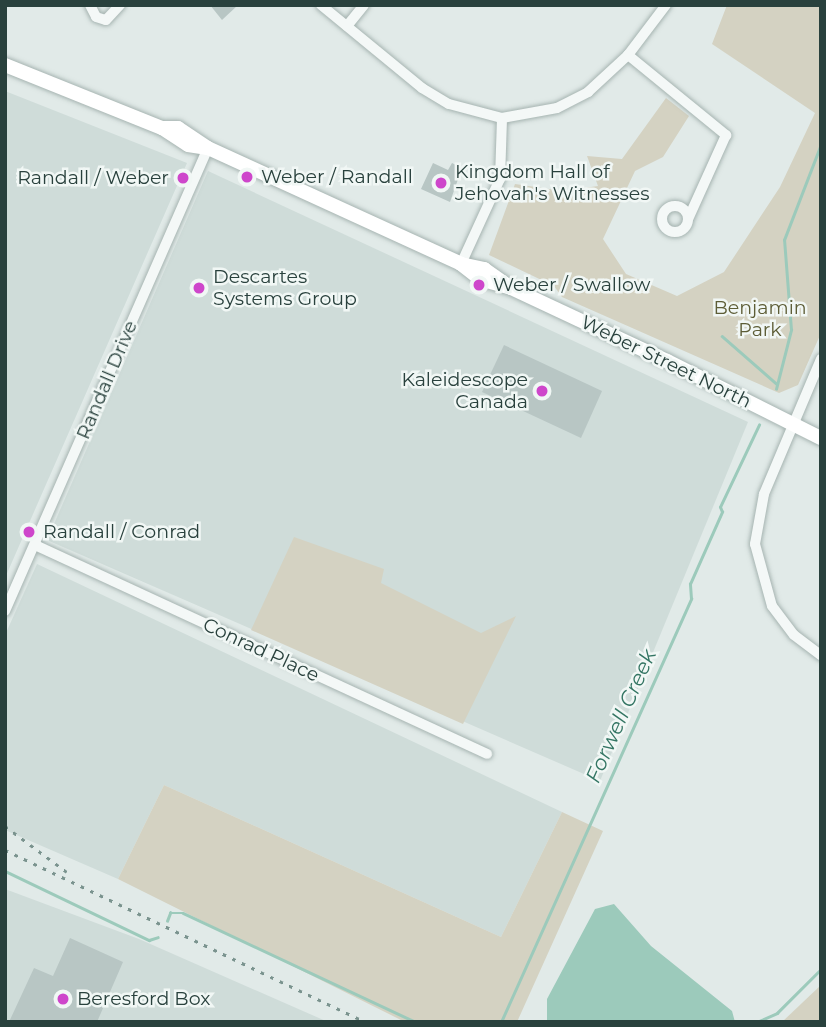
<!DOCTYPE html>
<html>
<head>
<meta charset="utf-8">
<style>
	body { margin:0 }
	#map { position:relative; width:826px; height:1027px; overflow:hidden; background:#e1eae8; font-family:Montserrat,sans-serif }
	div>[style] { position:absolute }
	.built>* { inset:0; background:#cfdcd9 }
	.green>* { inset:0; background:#d4d2c2 }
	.water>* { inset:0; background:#9ccabb }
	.stream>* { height:2.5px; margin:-1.25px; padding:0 1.25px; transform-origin:1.25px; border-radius:1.25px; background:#9ccabb }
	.building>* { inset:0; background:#b8c6c4 }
	.roads { filter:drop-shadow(0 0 2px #a6b4b1) drop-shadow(0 0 2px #a6b4b1) }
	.minor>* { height:10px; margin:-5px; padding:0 5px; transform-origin:5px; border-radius:5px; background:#f4f8f7 }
	.minor>.ring { margin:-5px; padding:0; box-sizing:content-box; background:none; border:10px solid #f4f8f7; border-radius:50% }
	.major>* { height:14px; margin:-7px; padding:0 7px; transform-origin:7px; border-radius:7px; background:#fff }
	.rail>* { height:2.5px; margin-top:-1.25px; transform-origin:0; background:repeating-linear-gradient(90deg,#7a938e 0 3.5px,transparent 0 10.5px) }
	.dots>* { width:19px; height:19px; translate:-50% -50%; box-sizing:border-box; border:4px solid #f1f7f5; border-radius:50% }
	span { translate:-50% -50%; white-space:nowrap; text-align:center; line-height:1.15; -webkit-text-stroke:5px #f1f7f5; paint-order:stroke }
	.poi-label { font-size:19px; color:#29413d }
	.left { translate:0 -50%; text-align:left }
	.right { translate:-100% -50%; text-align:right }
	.park-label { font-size:19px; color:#5d5d36 }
	.street-label { font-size:19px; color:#29413d }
	.water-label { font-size:21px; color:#337563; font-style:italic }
	.frame { position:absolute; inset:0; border:7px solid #29413d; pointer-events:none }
</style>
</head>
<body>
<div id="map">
	<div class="built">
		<i style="clip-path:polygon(5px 91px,187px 163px,5px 578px)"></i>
		<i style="clip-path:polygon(208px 171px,748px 422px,600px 781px,47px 540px)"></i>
		<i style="clip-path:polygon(37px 564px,562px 812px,501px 937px,164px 785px,118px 879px,5px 830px,5px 635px)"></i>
		<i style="clip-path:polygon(5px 889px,139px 939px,328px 1022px,5px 1022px)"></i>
	</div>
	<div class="green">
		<i style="clip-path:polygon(727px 5px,821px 5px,821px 333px,798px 385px,779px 393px,562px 297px,554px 286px,489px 255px,515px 184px,563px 191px,598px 186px,587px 156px,622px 159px,666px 98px,689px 116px,663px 157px,635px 171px,603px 239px,626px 274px,677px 296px,724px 272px,780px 187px,815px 113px,712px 44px)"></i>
		<i style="clip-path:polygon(294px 537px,384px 569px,381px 583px,481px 633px,516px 616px,463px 724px,251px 630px)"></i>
		<i style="clip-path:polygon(164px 785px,501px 937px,562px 812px,603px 831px,517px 1022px,405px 1022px,118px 879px)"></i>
		<i style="clip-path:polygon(821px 985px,821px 1022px,782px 1022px)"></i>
	</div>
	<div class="water">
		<i style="clip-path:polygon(614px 904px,651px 946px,732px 1011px,735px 1022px,547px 1022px,547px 999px,595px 909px)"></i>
	</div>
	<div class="stream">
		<i style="left:722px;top:336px;width:73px;rotate:41.1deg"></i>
		<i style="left:776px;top:389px;width:61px;rotate:-75.7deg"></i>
		<i style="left:791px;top:330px;width:90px;rotate:-94.4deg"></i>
		<i style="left:784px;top:240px;width:103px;rotate:-68.9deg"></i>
		<i style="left:5px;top:871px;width:160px;rotate:25.6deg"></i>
		<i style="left:149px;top:940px;width:9px;rotate:-18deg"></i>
		<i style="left:167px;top:921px;width:9px;rotate:-69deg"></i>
		<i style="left:170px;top:913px;width:13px"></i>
		<i style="left:183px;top:913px;width:257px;rotate:25.1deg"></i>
		<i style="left:501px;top:1022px;width:464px;rotate:-65.8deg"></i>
		<i style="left:691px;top:599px;width:15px;rotate:-94deg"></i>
		<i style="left:690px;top:584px;width:79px;rotate:-66deg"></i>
		<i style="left:722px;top:512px;width:5px;rotate:-112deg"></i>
		<i style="left:720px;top:507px;width:91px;rotate:-64.6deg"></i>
		<i style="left:757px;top:1022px;width:22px;rotate:-24deg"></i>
		<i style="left:777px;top:1013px;width:62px;rotate:-45deg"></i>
	</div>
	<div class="building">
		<i style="clip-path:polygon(210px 5px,238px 5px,222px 20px)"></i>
		<i style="clip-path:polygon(433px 163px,448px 170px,452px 163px,462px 168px,450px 202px,421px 189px)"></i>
		<i style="clip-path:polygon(504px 345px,602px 391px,581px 438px,482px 392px)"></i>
		<i style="clip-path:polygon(70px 938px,123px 962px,97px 1022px,9px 1022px,34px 968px,53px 976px)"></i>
	</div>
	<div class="roads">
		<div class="minor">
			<i style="left:90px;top:5px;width:13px;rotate:63deg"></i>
			<i style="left:96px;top:17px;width:10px;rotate:17deg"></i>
			<i style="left:106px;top:20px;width:21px;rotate:-47deg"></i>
			<i style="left:321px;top:5px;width:131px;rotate:39.4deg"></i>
			<i style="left:422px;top:88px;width:31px;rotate:31deg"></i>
			<i style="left:449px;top:104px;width:55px;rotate:14.8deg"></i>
			<i style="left:502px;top:118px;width:56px;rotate:-10.3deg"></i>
			<i style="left:557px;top:108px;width:35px;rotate:-27deg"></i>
			<i style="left:588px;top:92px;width:54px;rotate:-42.8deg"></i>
			<i style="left:628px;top:55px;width:63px;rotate:-52.8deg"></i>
			<i style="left:347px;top:26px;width:27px;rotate:-51deg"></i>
			<i style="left:628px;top:55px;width:127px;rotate:39.2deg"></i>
			<i style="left:726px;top:135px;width:92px;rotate:114.3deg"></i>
			<i class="ring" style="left:662px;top:206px;width:16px;height:16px"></i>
			<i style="left:461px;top:264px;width:94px;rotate:-65.4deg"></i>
			<i style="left:500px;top:179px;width:61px;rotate:-88.1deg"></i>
			<i style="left:821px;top:359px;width:147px;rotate:112.9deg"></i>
			<i style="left:764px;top:494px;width:51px;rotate:100.2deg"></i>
			<i style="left:755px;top:544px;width:64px;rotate:74.7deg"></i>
			<i style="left:772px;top:606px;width:36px;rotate:53deg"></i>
			<i style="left:794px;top:635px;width:34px;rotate:37deg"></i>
			<i style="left:35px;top:545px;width:498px;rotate:24.8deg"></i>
			<i style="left:5px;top:611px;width:506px;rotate:-66.33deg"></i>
		</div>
		<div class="major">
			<i style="left:5px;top:65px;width:169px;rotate:21.9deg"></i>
			<i style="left:162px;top:128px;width:16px"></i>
			<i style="left:178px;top:128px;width:36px;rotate:34deg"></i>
			<i style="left:162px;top:128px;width:31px;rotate:33deg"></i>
			<i style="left:188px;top:145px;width:20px;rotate:9deg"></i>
			<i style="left:208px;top:148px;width:278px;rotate:24.6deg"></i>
			<i style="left:461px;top:264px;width:24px;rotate:12deg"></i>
			<i style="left:484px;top:269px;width:33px;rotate:35deg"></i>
			<i style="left:461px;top:264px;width:24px;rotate:38deg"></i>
			<i style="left:480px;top:279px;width:32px;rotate:16deg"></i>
			<i style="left:511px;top:288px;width:172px;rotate:25.1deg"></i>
			<i style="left:667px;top:361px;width:172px;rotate:26.6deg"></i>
		</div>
	</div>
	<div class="rail">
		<i style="left:5px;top:826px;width:77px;rotate:36.6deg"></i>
		<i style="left:5px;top:850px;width:400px;rotate:25.5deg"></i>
	</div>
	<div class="dots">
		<i style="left:247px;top:177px;background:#ce46cb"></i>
		<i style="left:183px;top:178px;background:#ce46cb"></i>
		<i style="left:441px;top:183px;background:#ce46cb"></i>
		<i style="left:479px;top:285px;background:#ce46cb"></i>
		<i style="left:199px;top:288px;background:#ce46cb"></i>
		<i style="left:542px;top:391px;background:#ce46cb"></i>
		<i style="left:29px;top:532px;background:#ce46cb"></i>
		<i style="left:63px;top:999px;background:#ce46cb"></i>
	</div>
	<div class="poi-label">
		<span class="left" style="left:455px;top:183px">Kingdom Hall of<br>Jehovah's Witnesses</span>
		<span class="left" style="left:261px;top:177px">Weber / Randall</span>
		<span class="right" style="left:169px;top:178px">Randall / Weber</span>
		<span class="left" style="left:213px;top:288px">Descartes<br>Systems Group</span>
		<span class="left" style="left:493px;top:285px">Weber / Swallow</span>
		<span class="right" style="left:528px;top:391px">Kaleidescope<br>Canada</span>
		<span class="left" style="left:43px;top:532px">Randall / Conrad</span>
		<span class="left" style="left:77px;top:999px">Beresford Box</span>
	</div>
	<div class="park-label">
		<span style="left:760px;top:319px">Benjamin<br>Park</span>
	</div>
	<div class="street-label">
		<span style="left:666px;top:362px;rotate:26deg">Weber Street North</span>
		<span style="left:107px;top:380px;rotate:-67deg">Randall Drive</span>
		<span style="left:261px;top:650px;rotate:25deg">Conrad Place</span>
	</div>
	<div class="water-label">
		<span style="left:621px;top:716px;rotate:-66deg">Forwell Creek</span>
	</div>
	<div class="frame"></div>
</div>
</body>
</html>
